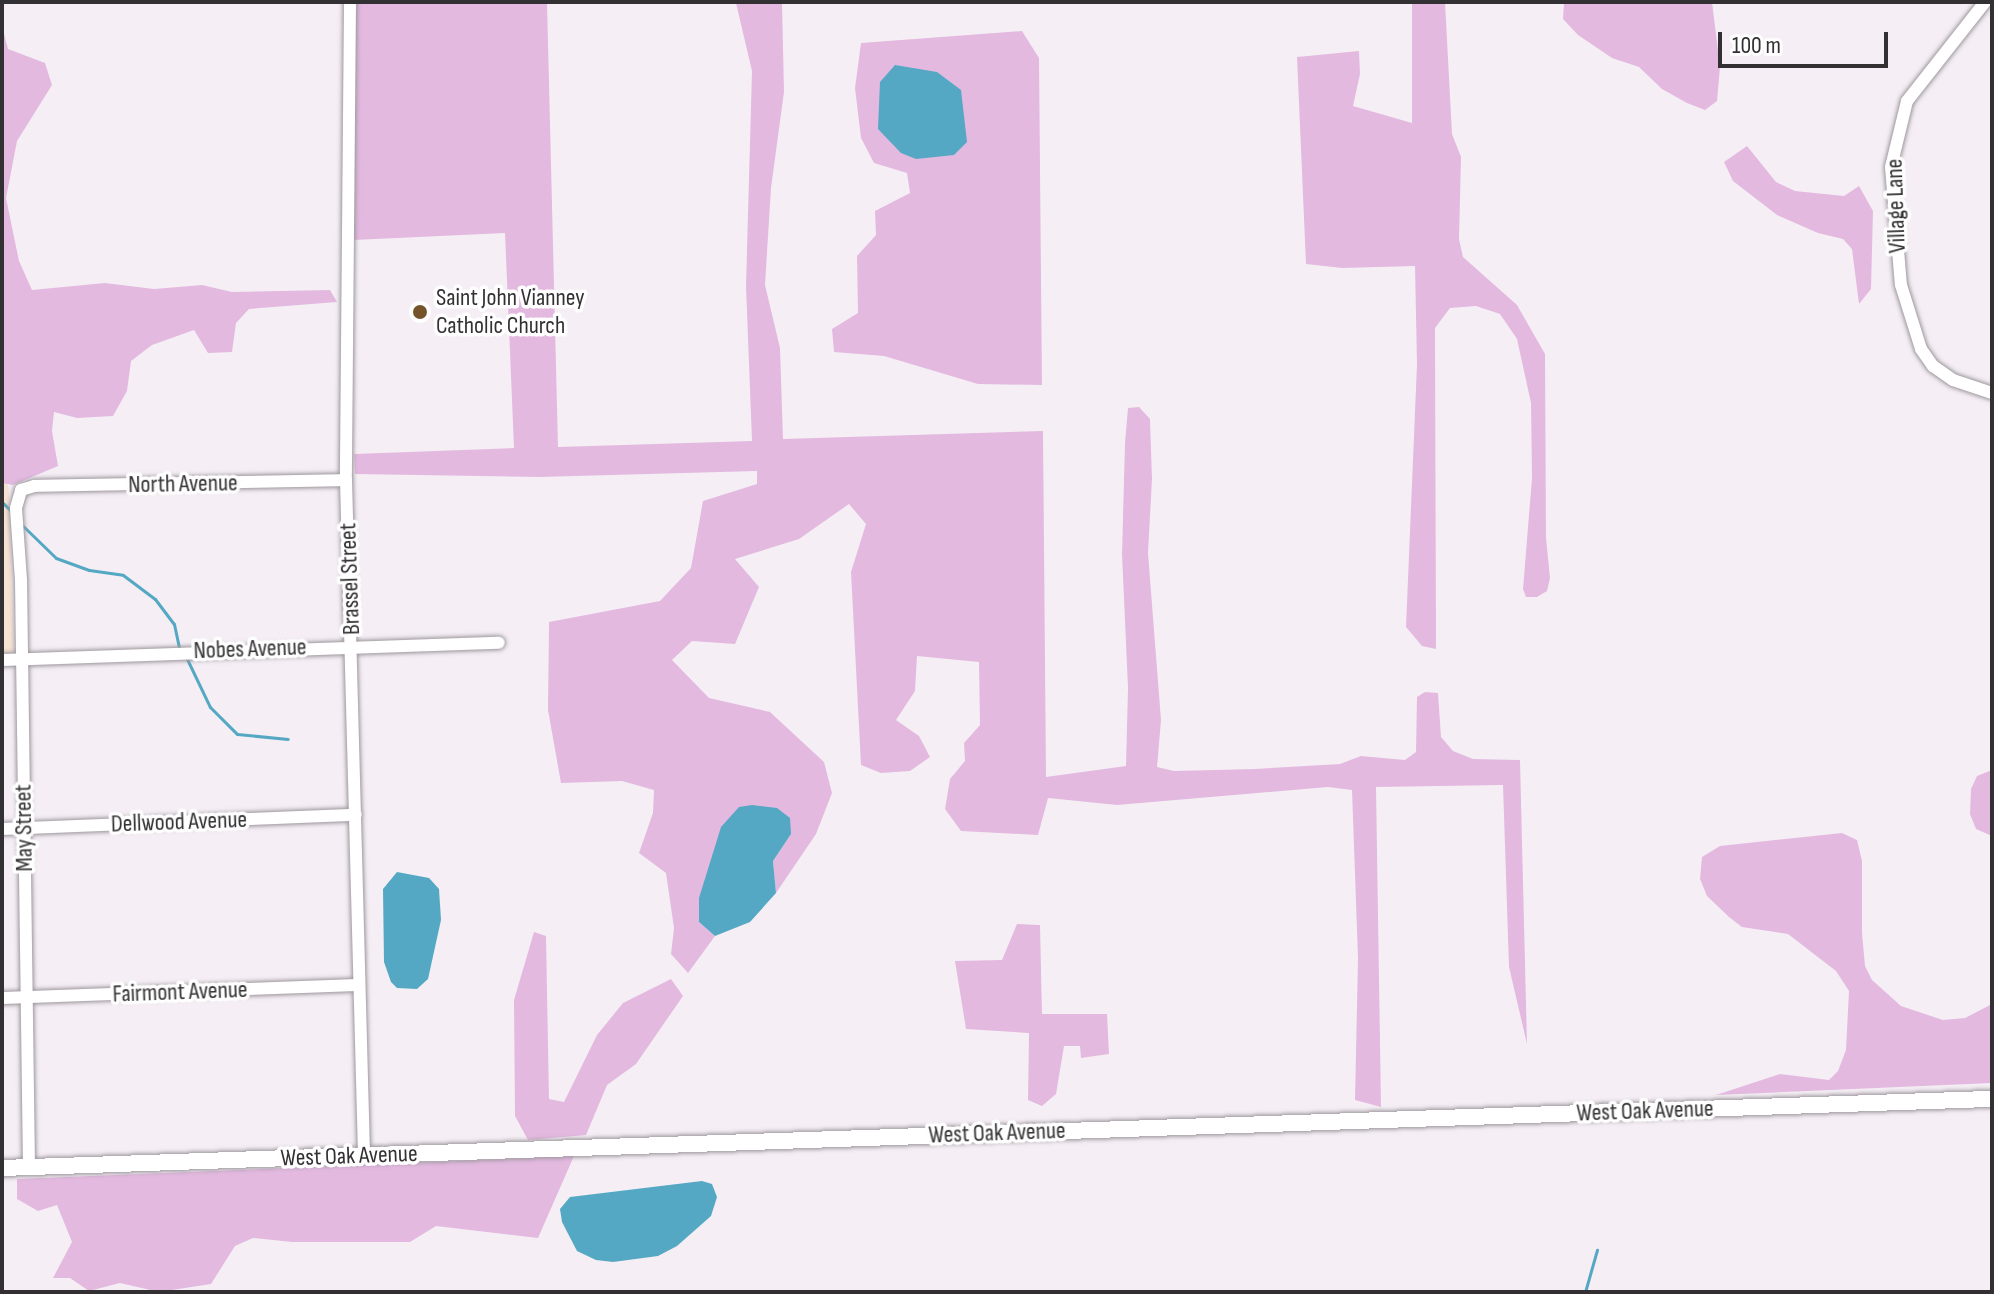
<!DOCTYPE html>
<html>
<head>
<meta charset="utf-8">
<style>
	body { margin:0 }
	#map { position:relative; width:1994px; height:1294px; overflow:hidden; background:#f5eff5; font-family:"Sofia Sans Condensed",sans-serif }
	div>[style] { position:absolute }
	.education>* { inset:0; background:#f7e3d4 }
	.green>* { inset:0; background:#e3b9e0 }
	.water>* { inset:0; background:#54a8c3 }
	.stream>* { height:3px; margin:-1.5px; padding:0 1.5px; transform-origin:1.5px; border-radius:1.5px; background:#54a8c3 }
	.roads { filter:drop-shadow(0 0 2px #9e989e) drop-shadow(0 0 2px #9e989e) }
	.minor>* { height:12px; margin:-6px; padding:0 6px; transform-origin:6px; border-radius:6px; background:#fff }
	.tertiary>* { height:16px; margin:-8px; padding:0 8px; transform-origin:8px; border-radius:8px; background:#fff }
	.dots>* { width:22px; height:22px; translate:-50% -50%; box-sizing:border-box; border:4px solid #fefefe; border-radius:50% }
	span { translate:-50% -50%; white-space:nowrap; text-align:center; line-height:1.15; -webkit-text-stroke:7px #fefefe; paint-order:stroke }
	.street-label { font-size:24px; color:#323032 }
	.poi-label { font-size:24px; color:#323032 }
	.left { translate:0 -50%; text-align:left }
	.frame { position:absolute; inset:0; border:4px solid #323032; pointer-events:none }
	.scale { position:absolute; left:1718px; top:32px; width:170px; height:36px; box-sizing:border-box; border:4px solid #323032; border-top:0; padding-left:10px; font-size:24px; line-height:28px; white-space:nowrap; color:#323032; -webkit-text-stroke:6px #fefefe; paint-order:stroke }
</style>
</head>
<body>
<div id="map">
	<div class="education">
		<i style="clip-path:polygon(2px 447px,9px 493px,14px 653px,2px 653px)"></i>
	</div>
	<div class="green">
		<i style="clip-path:polygon(547px 2px,558px 447px,752px 441px,746px 286px,752px 71px,736px 3px,732px 2px,782px 2px,784px 92px,771px 188px,765px 285px,780px 348px,783px 439px,1043px 431px,1046px 777px,1126px 766px,1128px 688px,1122px 554px,1125px 443px,1128px 408px,1139px 407px,1150px 419px,1152px 479px,1148px 553px,1161px 720px,1157px 767px,1174px 771px,1255px 769px,1340px 764px,1361px 756px,1405px 760px,1416px 752px,1417px 697px,1425px 692px,1438px 693px,1441px 737px,1453px 751px,1473px 759px,1520px 760px,1527px 1044px,1509px 967px,1503px 785px,1376px 787px,1381px 1107px,1355px 1100px,1358px 958px,1352px 790px,1328px 787px,1117px 805px,1048px 798px,1038px 835px,961px 831px,945px 809px,950px 779px,965px 761px,964px 743px,980px 725px,979px 662px,917px 656px,915px 691px,896px 720px,919px 736px,930px 757px,910px 771px,881px 773px,861px 765px,851px 572px,866px 524px,849px 504px,799px 539px,735px 559px,759px 587px,735px 644px,692px 641px,672px 660px,709px 698px,770px 712px,824px 762px,832px 793px,816px 834px,776px 893px,773px 861px,791px 834px,699px 898px,699px 922px,715px 936px,688px 973px,671px 954px,674px 928px,666px 873px,639px 853px,653px 813px,654px 790px,622px 781px,561px 783px,548px 710px,549px 622px,660px 601px,691px 568px,703px 501px,757px 484px,757px 471px,539px 477px,355px 474px,354px 454px,514px 448px,505px 233px,354px 240px,355px 3px)"></i>
		<i style="clip-path:polygon(1412px 2px,1445px 2px,1452px 134px,1461px 157px,1459px 239px,1463px 257px,1517px 305px,1545px 354px,1546px 538px,1550px 578px,1547px 591px,1537px 597px,1526px 597px,1523px 589px,1532px 478px,1531px 403px,1517px 339px,1500px 314px,1476px 306px,1450px 308px,1435px 328px,1436px 649px,1422px 646px,1406px 627px,1417px 364px,1415px 266px,1342px 268px,1306px 264px,1297px 57px,1359px 51px,1360px 74px,1353px 106px,1412px 123px)"></i>
		<i style="clip-path:polygon(1564px 2px,1712px 2px,1720px 67px,1717px 101px,1705px 110px,1687px 103px,1662px 89px,1639px 67px,1612px 58px,1578px 35px,1563px 19px)"></i>
		<i style="clip-path:polygon(2px 26px,8px 49px,45px 63px,52px 85px,17px 141px,6px 198px,19px 261px,32px 290px,105px 283px,154px 289px,202px 285px,232px 292px,330px 290px,337px 302px,249px 309px,236px 323px,232px 352px,208px 353px,194px 330px,152px 345px,131px 361px,127px 391px,113px 416px,77px 418px,54px 412px,52px 431px,58px 466px,13px 485px,2px 483px)"></i>
		<i style="clip-path:polygon(1022px 31px,1039px 58px,1042px 385px,978px 384px,884px 356px,834px 352px,832px 329px,858px 313px,857px 256px,876px 235px,875px 211px,910px 193px,907px 173px,874px 163px,861px 138px,855px 88px,861px 43px)"></i>
		<i style="clip-path:polygon(1747px 146px,1776px 182px,1795px 191px,1844px 196px,1859px 186px,1873px 211px,1871px 289px,1859px 304px,1852px 249px,1843px 239px,1818px 233px,1777px 215px,1733px 181px,1724px 162px)"></i>
		<i style="clip-path:polygon(1992px 770px,1992px 836px,1976px 829px,1970px 814px,1971px 789px,1977px 776px)"></i>
		<i style="clip-path:polygon(1842px 833px,1857px 840px,1862px 861px,1862px 933px,1865px 966px,1872px 980px,1901px 1006px,1943px 1020px,1965px 1018px,1992px 1004px,1992px 1083px,1716px 1095px,1780px 1074px,1829px 1080px,1838px 1071px,1846px 1050px,1849px 991px,1836px 971px,1788px 934px,1742px 927px,1729px 917px,1707px 896px,1700px 879px,1702px 857px,1720px 846px)"></i>
		<i style="clip-path:polygon(1017px 924px,1040px 925px,1042px 1014px,1107px 1014px,1109px 1054px,1081px 1058px,1080px 1046px,1064px 1046px,1056px 1094px,1042px 1106px,1028px 1100px,1029px 1033px,966px 1029px,955px 961px,1002px 960px)"></i>
		<i style="clip-path:polygon(534px 932px,546px 936px,549px 1099px,564px 1102px,597px 1035px,623px 1003px,671px 979px,683px 996px,636px 1064px,607px 1085px,586px 1135px,528px 1140px,515px 1116px,514px 1000px)"></i>
		<i style="clip-path:polygon(574px 1156px,538px 1238px,436px 1226px,410px 1242px,292px 1242px,253px 1238px,235px 1246px,211px 1284px,159px 1292px,120px 1283px,89px 1291px,70px 1278px,53px 1278px,72px 1242px,57px 1205px,38px 1211px,17px 1199px,17px 1179px)"></i>
	</div>
	<div class="water">
		<i style="clip-path:polygon(895px 65px,937px 72px,961px 90px,967px 142px,954px 155px,916px 159px,901px 153px,878px 129px,880px 82px)"></i>
		<i style="clip-path:polygon(752px 805px,777px 808px,790px 818px,791px 834px,773px 861px,776px 893px,750px 922px,715px 936px,699px 922px,699px 898px,721px 827px,739px 807px)"></i>
		<i style="clip-path:polygon(397px 872px,429px 878px,439px 889px,441px 920px,428px 979px,417px 989px,397px 988px,391px 982px,384px 962px,383px 889px)"></i>
		<i style="clip-path:polygon(702px 1181px,712px 1184px,717px 1197px,711px 1216px,677px 1246px,658px 1256px,613px 1262px,596px 1260px,577px 1251px,562px 1222px,560px 1209px,570px 1197px)"></i>
	</div>
	<div class="stream">
		<i style="left:2px;top:502px;width:16px;rotate:45deg"></i>
		<i style="left:23px;top:526px;width:46px;rotate:44.1deg"></i>
		<i style="left:56px;top:558px;width:35px;rotate:20deg"></i>
		<i style="left:89px;top:570px;width:34px;rotate:8deg"></i>
		<i style="left:123px;top:575px;width:40px;rotate:37deg"></i>
		<i style="left:155px;top:599px;width:31px;rotate:53deg"></i>
		<i style="left:174px;top:624px;width:29px;rotate:78deg"></i>
		<i style="left:187px;top:659px;width:53px;rotate:64.4deg"></i>
		<i style="left:210px;top:707px;width:38px;rotate:45deg"></i>
		<i style="left:237px;top:734px;width:51px;rotate:5.6deg"></i>
		<i style="left:1585px;top:1292px;width:44px;rotate:-74.1deg"></i>
	</div>
	<div class="roads">
		<div class="minor">
			<i style="left:350px;top:2px;width:478px;rotate:90.5deg"></i>
			<i style="left:346px;top:480px;width:675px;rotate:88.47deg"></i>
			<i style="left:1985px;top:2px;width:126px;rotate:128.2deg"></i>
			<i style="left:1907px;top:101px;width:68px;rotate:103.6deg"></i>
			<i style="left:1891px;top:167px;width:118px;rotate:85.2deg"></i>
			<i style="left:1901px;top:285px;width:67px;rotate:72.6deg"></i>
			<i style="left:1921px;top:349px;width:21px;rotate:55deg"></i>
			<i style="left:1933px;top:366px;width:24px;rotate:35deg"></i>
			<i style="left:1953px;top:380px;width:41px;rotate:18.4deg"></i>
			<i style="left:2px;top:660px;width:497px;rotate:-2deg"></i>
			<i style="left:2px;top:829px;width:354px;rotate:-2.3deg"></i>
			<i style="left:2px;top:998px;width:356px;rotate:-2.1deg"></i>
			<i style="left:29px;top:1167px;width:587px;rotate:-90.78deg"></i>
			<i style="left:21px;top:580px;width:72px;rotate:-94deg"></i>
			<i style="left:16px;top:508px;width:19px;rotate:-74deg"></i>
			<i style="left:21px;top:490px;width:14px;rotate:-17deg"></i>
			<i style="left:34px;top:486px;width:312px;rotate:-1.1deg"></i>
		</div>
		<div class="tertiary">
			<i style="left:2px;top:1168px;width:1991px;rotate:-1.99deg"></i>
		</div>
	</div>
	<div class="dots">
		<i style="left:420px;top:312px;background:#75542b"></i>
	</div>
	<div class="street-label">
		<span style="left:1896px;top:206px;rotate:-92deg">Village Lane</span>
		<span style="left:183px;top:484px;rotate:-1deg">North Avenue</span>
		<span style="left:350px;top:579px;rotate:-92deg">Brassel Street</span>
		<span style="left:250px;top:649px;rotate:-2deg">Nobes Avenue</span>
		<span style="left:179px;top:822px;rotate:-2deg">Dellwood Avenue</span>
		<span style="left:24px;top:828px;rotate:-91deg">May Street</span>
		<span style="left:180px;top:992px;rotate:-2deg">Fairmont Avenue</span>
		<span style="left:1645px;top:1111px;rotate:-2deg">West Oak Avenue</span>
		<span style="left:997px;top:1133px;rotate:-2deg">West Oak Avenue</span>
		<span style="left:349px;top:1156px;rotate:-2deg">West Oak Avenue</span>
	</div>
	<div class="poi-label">
		<span class="left" style="left:436px;top:312px">Saint John Vianney<br>Catholic Church</span>
	</div>
	<div class="frame"></div>
	<div class="scale">100 m</div>
</div>
</body>
</html>
